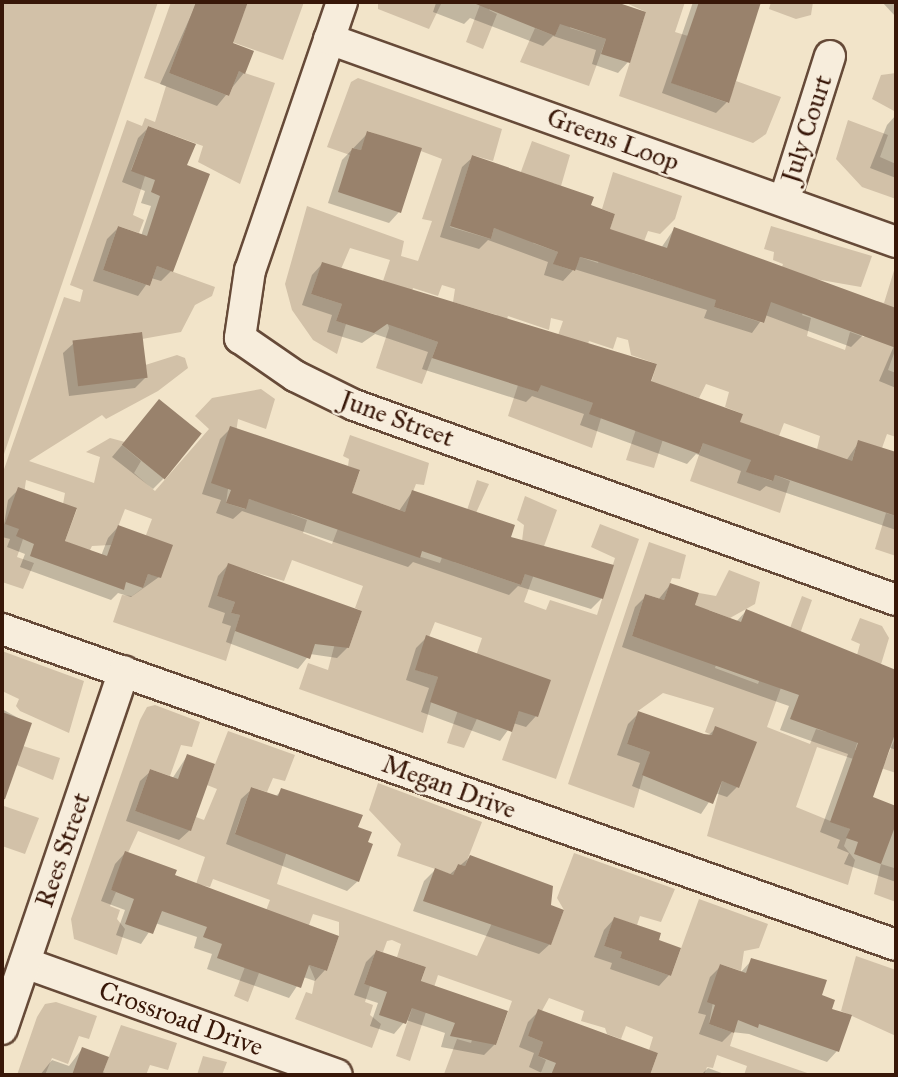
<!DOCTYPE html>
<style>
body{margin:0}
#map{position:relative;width:898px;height:1077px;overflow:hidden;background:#f2e4c9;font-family:"IM FELL Great Primer",serif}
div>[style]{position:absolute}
.green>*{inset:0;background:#d2c1a8}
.shadow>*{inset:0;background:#0003}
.building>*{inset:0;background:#99826c;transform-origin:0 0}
.roads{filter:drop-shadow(2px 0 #664a38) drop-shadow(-2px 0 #664a38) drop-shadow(0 2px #664a38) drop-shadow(0 -2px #664a38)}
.minor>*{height:30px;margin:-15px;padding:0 15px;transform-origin:15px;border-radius:15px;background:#f7eddc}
span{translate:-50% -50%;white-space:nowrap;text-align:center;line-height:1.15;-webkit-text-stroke:5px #f7eddc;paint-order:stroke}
.street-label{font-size:26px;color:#381708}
.frame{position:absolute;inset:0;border:4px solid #381708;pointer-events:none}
</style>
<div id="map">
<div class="green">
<div style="clip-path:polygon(2px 2px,158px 2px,2px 460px)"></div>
<div style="clip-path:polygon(171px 2px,209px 2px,243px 15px,248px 2px,304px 2px,283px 60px,187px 26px,169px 73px,229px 96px,239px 71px,275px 83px,240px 184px,198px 162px,203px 146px,148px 126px,131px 170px,145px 176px,133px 215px,144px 220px,139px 233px,118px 226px,103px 270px,150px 286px,157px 266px,215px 287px,212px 296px,195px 305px,181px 332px,142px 339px,141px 332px,73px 341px,79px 386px,177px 355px,185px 358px,188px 368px,158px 391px,106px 419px,102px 415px,29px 461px,94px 483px,100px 457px,86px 452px,110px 438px,125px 442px,122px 445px,141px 461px,134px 473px,155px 491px,209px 429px,195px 416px,212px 398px,261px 389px,275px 399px,266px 429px,238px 419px,226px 503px,245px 509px,249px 499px,262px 503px,309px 462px,291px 514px,307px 520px,303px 533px,332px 544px,360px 471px,348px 466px,349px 459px,343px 456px,350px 435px,429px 463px,424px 485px,416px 484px,405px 512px,380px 503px,368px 540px,440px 563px,457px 515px,465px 516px,477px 480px,489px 484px,454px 562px,521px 585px,535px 546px,522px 541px,524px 525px,517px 520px,525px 496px,557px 510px,524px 602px,546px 610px,550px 600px,597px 615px,615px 558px,591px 547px,600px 524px,639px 539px,556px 779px,502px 760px,519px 711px,551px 680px,479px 714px,464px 748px,447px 743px,482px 638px,435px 622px,416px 670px,438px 677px,423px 733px,299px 689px,308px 663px,328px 670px,335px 643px,349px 648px,362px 611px,355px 608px,363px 586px,292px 560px,284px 581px,228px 564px,217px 596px,235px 602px,231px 613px,240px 615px,226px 661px,113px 622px,122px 595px,132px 596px,143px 588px,148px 574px,161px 577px,146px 535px,152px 519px,125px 509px,111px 545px,92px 546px,89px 552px,65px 541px,77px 509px,63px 504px,65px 493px,26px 480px,19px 529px,23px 539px,17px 557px,34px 563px,23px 589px,2px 582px,2px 475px,64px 297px,80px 302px,83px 290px,70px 285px,127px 120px,142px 126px,145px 118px,155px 122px,166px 86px,144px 78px)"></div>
<div style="clip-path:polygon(378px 2px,442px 2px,429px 29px,378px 9px)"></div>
<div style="clip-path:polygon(481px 2px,493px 2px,489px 10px,497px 14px,483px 49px,466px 42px)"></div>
<div style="clip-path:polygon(568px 2px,578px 2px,570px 28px,606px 39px,589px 86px,520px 62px,535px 28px,555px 36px)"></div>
<div style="clip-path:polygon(624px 2px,685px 2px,675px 32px,688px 36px,672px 83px,728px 103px,736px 81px,781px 97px,766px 134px,753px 143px,619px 96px,646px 12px)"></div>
<div style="clip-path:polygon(771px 2px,813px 2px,811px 15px,796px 19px,769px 9px)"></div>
<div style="clip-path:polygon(896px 73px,896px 112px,872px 99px,881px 75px)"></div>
<div style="clip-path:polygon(358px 78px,502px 129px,493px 161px,472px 155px,450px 227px,491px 239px,494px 228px,500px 230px,532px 141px,570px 155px,561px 186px,553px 183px,533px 243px,558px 252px,554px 264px,574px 271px,580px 257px,598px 263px,615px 214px,602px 209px,613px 172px,682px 196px,675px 219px,660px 234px,648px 231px,632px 273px,683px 289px,720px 289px,714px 307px,763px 323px,783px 264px,773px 260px,774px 252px,764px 249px,771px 226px,872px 256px,861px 287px,815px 279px,802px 315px,811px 318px,807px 336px,845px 350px,850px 332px,864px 337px,877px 301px,884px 303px,896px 264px,896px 348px,888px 370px,896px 373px,896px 437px,887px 434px,882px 448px,858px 441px,843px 489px,817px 449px,820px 436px,784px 423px,779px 436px,761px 430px,747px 472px,772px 481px,775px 475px,790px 481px,780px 513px,690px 481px,703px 443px,743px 414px,725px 407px,729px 392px,706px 384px,699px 398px,678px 391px,654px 468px,626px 460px,657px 364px,631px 355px,628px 340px,617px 337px,613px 349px,589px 341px,571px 395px,593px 403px,601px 418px,592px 448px,508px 416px,518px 385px,538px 392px,563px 321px,551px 318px,549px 330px,508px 316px,495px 352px,487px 347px,497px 315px,453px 302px,455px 289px,442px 285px,438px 296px,413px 288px,399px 328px,438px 342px,422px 384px,376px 368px,389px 328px,379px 293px,390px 260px,350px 248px,341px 269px,322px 263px,311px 294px,342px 304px,336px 321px,346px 324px,337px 354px,313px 340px,292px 310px,285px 284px,307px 206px,404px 241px,401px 256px,418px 261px,432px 221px,422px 219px,442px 159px,368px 131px,361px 150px,352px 148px,350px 155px,327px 147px,351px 82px)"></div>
<div style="clip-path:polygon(848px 120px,888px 135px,880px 157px,896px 164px,896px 199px,862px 187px,836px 159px)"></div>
<div style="clip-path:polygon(886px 513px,896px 516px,896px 556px,875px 549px)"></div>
<div style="clip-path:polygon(649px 542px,686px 555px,680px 579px,672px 578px,664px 600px,645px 594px,632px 636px,679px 652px,699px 593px,716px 596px,729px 570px,760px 582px,755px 604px,730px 618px,709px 610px,696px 647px,719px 655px,715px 668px,758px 684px,762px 673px,772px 676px,802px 596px,812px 600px,767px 727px,810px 744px,816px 729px,827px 732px,857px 655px,860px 644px,851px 640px,860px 618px,882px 626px,889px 638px,855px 750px,885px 762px,896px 736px,896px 773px,817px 747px,796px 807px,850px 829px,844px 846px,855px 860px,848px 885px,707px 836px,722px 781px,739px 787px,712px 735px,705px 732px,714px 708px,663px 693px,638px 711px,627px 744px,650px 752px,634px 808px,568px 784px)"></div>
<div style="clip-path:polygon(2px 651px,84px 681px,69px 733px,20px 711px,16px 706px,19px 699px,2px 691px)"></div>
<div style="clip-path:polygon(155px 705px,200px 722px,192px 747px,181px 745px,170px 776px,150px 769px,135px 811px,191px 830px,196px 817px,204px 820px,217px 789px,207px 785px,228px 731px,295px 755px,285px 781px,273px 778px,267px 792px,251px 787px,235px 833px,287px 851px,277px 884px,477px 956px,492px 923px,551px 944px,564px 910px,557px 898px,574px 853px,675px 889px,661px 922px,640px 916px,637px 925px,614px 918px,604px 946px,622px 952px,620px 958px,671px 976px,699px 899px,768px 924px,759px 948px,744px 951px,741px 971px,720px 964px,709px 1024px,734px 1033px,730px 1046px,813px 1075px,744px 1075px,747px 1066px,717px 1055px,713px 1068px,707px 1067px,704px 1075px,650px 1075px,658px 1053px,649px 1050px,653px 1037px,626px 1026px,621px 1039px,607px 1034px,605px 1028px,581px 1021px,584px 1011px,549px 998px,528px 1036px,543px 1042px,538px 1056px,546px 1060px,540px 1075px,444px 1074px,457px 1039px,471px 1043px,473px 1037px,496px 1045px,512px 1001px,438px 975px,410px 1061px,396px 1056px,426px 967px,397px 957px,401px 944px,392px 940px,387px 941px,383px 952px,376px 950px,364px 984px,370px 986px,365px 1002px,373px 1005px,370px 1015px,381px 1024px,372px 1048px,295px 1019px,306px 992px,312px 994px,315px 979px,309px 965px,327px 971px,339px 936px,339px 922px,313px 914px,309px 925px,255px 971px,259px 973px,248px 1002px,234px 996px,270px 900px,213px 879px,210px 887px,196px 884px,205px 857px,138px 831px,111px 890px,116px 892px,110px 906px,120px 910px,117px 919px,125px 929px,117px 955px,74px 939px,71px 919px,140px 720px,147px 707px)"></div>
<div style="clip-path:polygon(2px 739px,60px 758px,53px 780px,2px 759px)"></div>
<div style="clip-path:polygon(378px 783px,482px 822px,465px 866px,458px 864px,453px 875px,397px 856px,401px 844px,369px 810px)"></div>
<div style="clip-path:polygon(4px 806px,39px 818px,25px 854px,2px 846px)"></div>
<div style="clip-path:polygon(896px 863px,896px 902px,874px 894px,881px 864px,894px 868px)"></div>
<div style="clip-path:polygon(856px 956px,896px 970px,896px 1036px,841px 1011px)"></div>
<div style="clip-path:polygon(56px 1002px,97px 1016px,89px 1039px,79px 1036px,68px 1064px,52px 1058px,45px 1075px,17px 1075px,37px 1017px,45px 1004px)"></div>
<div style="clip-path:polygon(121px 1025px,177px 1043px,168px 1070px,150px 1065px,146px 1075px,102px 1075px)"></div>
<div style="clip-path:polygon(203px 1056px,227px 1062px,222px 1075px,197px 1075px)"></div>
</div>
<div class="shadow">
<div style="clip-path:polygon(197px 2px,247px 2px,231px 44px,244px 73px,217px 106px,160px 84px)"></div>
<div style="clip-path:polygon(431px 2px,611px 2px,644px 13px,628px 62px,618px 73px,592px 64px,596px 50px,553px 36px,543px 46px,470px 18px,464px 24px,433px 12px,436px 3px)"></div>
<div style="clip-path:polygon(693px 2px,760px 2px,727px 102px,716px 113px,662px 93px)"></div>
<div style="clip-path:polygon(882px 2px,896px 2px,896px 17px)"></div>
<div style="clip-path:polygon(896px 115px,896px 178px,870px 168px,887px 125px)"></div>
<div style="clip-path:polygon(148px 128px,185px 166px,171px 271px,161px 281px,151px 278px,138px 296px,93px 281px,107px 239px,118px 228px,141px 236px,151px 206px,141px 203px,145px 191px,122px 182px,138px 138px)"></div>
<div style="clip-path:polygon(368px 133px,399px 212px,389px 223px,328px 203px,342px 160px)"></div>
<div style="clip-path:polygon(473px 157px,589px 206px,608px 230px,661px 248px,674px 229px,874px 302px,862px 336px,851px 347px,765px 315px,752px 333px,704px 318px,707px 310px,574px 269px,563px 281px,544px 275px,548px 262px,488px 240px,479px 249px,440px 237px,462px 167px)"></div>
<div style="clip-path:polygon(322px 264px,649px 382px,738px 423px,846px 461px,859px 442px,896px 454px,896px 530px,766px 486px,760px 491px,737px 483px,741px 471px,696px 454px,687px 464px,580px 425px,584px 414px,532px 396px,526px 402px,422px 369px,428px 352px,375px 334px,362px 343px,327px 332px,332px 315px,302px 305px,312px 275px)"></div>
<div style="clip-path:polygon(896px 341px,896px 388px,879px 381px)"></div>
<div style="clip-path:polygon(74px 343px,146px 377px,135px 388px,69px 396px,63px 353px)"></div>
<div style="clip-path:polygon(159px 401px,163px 479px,153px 489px,112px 457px)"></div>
<div style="clip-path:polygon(231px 428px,350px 495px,399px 511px,412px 492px,508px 538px,602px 598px,591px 609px,518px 586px,509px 595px,413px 562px,408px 567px,242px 511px,233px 519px,216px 513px,221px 500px,202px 494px,220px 439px)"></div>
<div style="clip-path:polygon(19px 489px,63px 542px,101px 556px,108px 538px,118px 527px,159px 577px,131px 597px,118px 593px,111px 600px,20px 567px,25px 554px,7px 547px,10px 539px,2px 537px,8px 500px)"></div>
<div style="clip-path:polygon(228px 565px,348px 647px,337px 658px,310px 654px,298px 669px,226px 642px,231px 626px,222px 623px,225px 613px,208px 607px,218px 576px)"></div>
<div style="clip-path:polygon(670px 585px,693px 606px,736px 622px,746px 611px,896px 672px,896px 750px,888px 747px,870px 798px,896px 807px,896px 882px,844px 864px,849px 853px,837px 848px,840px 840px,820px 832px,848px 754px,780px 730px,789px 706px,622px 647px,635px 607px,646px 596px,658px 600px)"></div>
<div style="clip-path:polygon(427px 637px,536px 716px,526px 727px,513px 723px,500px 741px,421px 712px,429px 688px,406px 680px,416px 648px)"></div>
<div style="clip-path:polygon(2px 709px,29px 724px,2px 807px)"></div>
<div style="clip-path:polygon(639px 713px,708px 736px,716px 728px,737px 787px,727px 797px,715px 793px,701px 814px,632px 786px,640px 763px,617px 755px,628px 724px)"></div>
<div style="clip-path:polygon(187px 756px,190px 830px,179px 840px,126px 821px,140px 781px,151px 771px,172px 779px)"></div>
<div style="clip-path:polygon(252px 789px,275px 797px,282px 790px,356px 828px,358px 881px,347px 891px,226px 844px,241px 799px)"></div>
<div style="clip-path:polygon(125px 853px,173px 876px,337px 937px,325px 970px,315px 981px,303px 977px,289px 998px,207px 969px,212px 954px,194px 948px,197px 937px,155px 923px,141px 944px,116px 935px,125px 910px,101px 901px,115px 864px)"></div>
<div style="clip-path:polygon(470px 857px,550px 944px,539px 954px,413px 911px,424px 881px,435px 870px,449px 875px)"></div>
<div style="clip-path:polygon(614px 919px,656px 941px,669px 975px,659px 986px,610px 969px,612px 963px,594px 957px,604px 930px)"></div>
<div style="clip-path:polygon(376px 952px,419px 982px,495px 1044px,484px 1055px,441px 1047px,445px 1033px,406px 1020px,394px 1034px,370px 1026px,378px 1003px,354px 995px,366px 962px)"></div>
<div style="clip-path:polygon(752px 960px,820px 996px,830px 1010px,837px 1051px,827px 1062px,749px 1034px,732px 1032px,722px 1042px,699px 1034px,706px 1015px,698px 1013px,710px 977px,721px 966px,740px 973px)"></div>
<div style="clip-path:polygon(539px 1011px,656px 1054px,648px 1075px,546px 1075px,529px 1067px,534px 1053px,519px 1047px,528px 1022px)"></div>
<div style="clip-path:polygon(82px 1049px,102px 1072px,112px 1075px,40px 1075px,52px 1060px,69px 1066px)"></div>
<div style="clip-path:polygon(708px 1068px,727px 1075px,701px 1075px)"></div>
</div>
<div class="building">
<div style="clip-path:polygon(196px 2px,248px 2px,233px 43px,254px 51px,245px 74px,239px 71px,229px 96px,169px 73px)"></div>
<div style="clip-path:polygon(471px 2px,616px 2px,646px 12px,630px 63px,601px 54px,606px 39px,560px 24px,555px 36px)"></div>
<div style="clip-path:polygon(699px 2px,761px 2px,729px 103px,671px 83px)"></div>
<div style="clip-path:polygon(148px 126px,196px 144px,187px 165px,210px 174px,173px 272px,157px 266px,150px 286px,103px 270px,118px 226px,147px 236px,160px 196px,151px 192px,155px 180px,131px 171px)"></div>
<div style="clip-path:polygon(367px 131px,422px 148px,401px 213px,338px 192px,352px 148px,361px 150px)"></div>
<div style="clip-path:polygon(472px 155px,594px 197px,591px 205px,615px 214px,610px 229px,667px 248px,674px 227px,896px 308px,896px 348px,771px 302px,764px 323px,714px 307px,716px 300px,599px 262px,580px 257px,575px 271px,553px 264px,558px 252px,494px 228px,491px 239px,450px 226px)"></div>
<div style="clip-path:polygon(322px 262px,657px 364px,651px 381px,743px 414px,740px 422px,852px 461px,858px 440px,896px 452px,896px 516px,775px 475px,773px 481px,746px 472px,751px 460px,703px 443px,699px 454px,589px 414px,593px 403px,541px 385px,538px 392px,432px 358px,438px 342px,387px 324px,374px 333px,336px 321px,342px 304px,311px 294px)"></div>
<div style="left:142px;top:332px;width:46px;height:70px;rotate:83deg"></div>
<div style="left:159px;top:399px;width:55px;height:59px;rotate:39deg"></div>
<div style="clip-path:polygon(230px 426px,360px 470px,352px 493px,405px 512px,412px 490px,515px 525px,511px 537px,614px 565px,603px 599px,525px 574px,521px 585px,422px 551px,420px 558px,249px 499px,246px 509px,226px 503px,231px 490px,211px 483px)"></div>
<div style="clip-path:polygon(18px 487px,77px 508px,65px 541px,107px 556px,118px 525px,173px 545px,161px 578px,148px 574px,143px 588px,126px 582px,124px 590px,30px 556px,34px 544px,16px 536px,19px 529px,5px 524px)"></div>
<div style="clip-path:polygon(228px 563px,362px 611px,349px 648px,315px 644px,310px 659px,235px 631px,240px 615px,231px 613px,235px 602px,217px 596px)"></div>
<div style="clip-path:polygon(670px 583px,699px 593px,695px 605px,741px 622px,746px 609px,896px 670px,896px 731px,873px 797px,896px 806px,896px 824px,881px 864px,854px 854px,858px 842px,846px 838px,850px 829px,830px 822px,858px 743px,790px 719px,799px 695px,632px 636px,645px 594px,664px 600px)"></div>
<div style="clip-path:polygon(426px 635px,551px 680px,538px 717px,519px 711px,512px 732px,430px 702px,438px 677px,415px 670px)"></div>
<div style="clip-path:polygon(638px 711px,704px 734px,712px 735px,715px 726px,757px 742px,739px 788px,722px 781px,713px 804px,642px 775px,650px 752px,627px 744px)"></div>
<div style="clip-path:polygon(2px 712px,32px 723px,5px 799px,2px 799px)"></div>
<div style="clip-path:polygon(187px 754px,215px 764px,191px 831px,135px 811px,150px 769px,178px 779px)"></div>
<div style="clip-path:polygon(251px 787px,278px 796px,281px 788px,363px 815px,358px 827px,372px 832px,368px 842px,373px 844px,359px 882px,235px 834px)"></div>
<div style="clip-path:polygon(125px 851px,177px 870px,175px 875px,339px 936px,327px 971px,309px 965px,301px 988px,217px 958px,222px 944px,203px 937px,207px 927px,162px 911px,153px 934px,125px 924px,134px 899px,111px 890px)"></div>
<div style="clip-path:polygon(470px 855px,553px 886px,551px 905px,564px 910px,551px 945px,423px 901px,435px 868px,453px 875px,458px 864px,465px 866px)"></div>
<div style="clip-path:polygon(614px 917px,661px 933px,659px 940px,681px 948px,671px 976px,620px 958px,622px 952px,604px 946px)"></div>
<div style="clip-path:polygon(376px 950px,426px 967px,421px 981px,508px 1011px,496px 1045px,450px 1036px,455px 1023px,412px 1008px,406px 1024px,379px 1015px,387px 992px,364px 984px)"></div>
<div style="clip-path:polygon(751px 958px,827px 980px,822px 995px,835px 1000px,832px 1009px,852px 1015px,839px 1052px,759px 1024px,758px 1028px,738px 1020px,734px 1033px,709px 1024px,715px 1005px,707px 1002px,720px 964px,746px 973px)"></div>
<div style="clip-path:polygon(538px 1009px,658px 1053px,650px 1075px,551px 1075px,556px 1063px,538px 1056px,543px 1042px,528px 1036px)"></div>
<div style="clip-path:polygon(82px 1047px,109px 1057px,102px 1075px,72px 1075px)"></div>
</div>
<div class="roads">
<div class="minor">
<div style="left:342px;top:2px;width:283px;rotate:108.9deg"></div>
<div style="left:250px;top:270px;width:69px;rotate:98.4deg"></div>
<div style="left:240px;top:338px;width:67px;rotate:34.6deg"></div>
<div style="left:295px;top:376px;width:66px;rotate:26.2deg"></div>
<div style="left:354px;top:405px;width:576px;rotate:19.79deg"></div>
<div style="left:329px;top:39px;width:602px;rotate:19.7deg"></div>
<div style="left:784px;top:201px;width:152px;rotate:-72.4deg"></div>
<div style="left:2px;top:629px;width:948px;rotate:19.47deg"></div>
<div style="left:25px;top:963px;width:331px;rotate:19.7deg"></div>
<div style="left:2px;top:1029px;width:378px;rotate:-71.2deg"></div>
</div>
</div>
<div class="street-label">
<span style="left:807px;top:129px;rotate:-72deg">July Court</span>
<span style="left:613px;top:140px;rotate:20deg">Greens Loop</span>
<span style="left:397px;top:419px;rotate:20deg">June Street</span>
<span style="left:449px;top:787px;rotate:20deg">Megan Drive</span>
<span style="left:63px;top:850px;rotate:-71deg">Rees Street</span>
<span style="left:181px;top:1019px;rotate:20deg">Crossroad Drive</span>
</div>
<div class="frame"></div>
</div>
